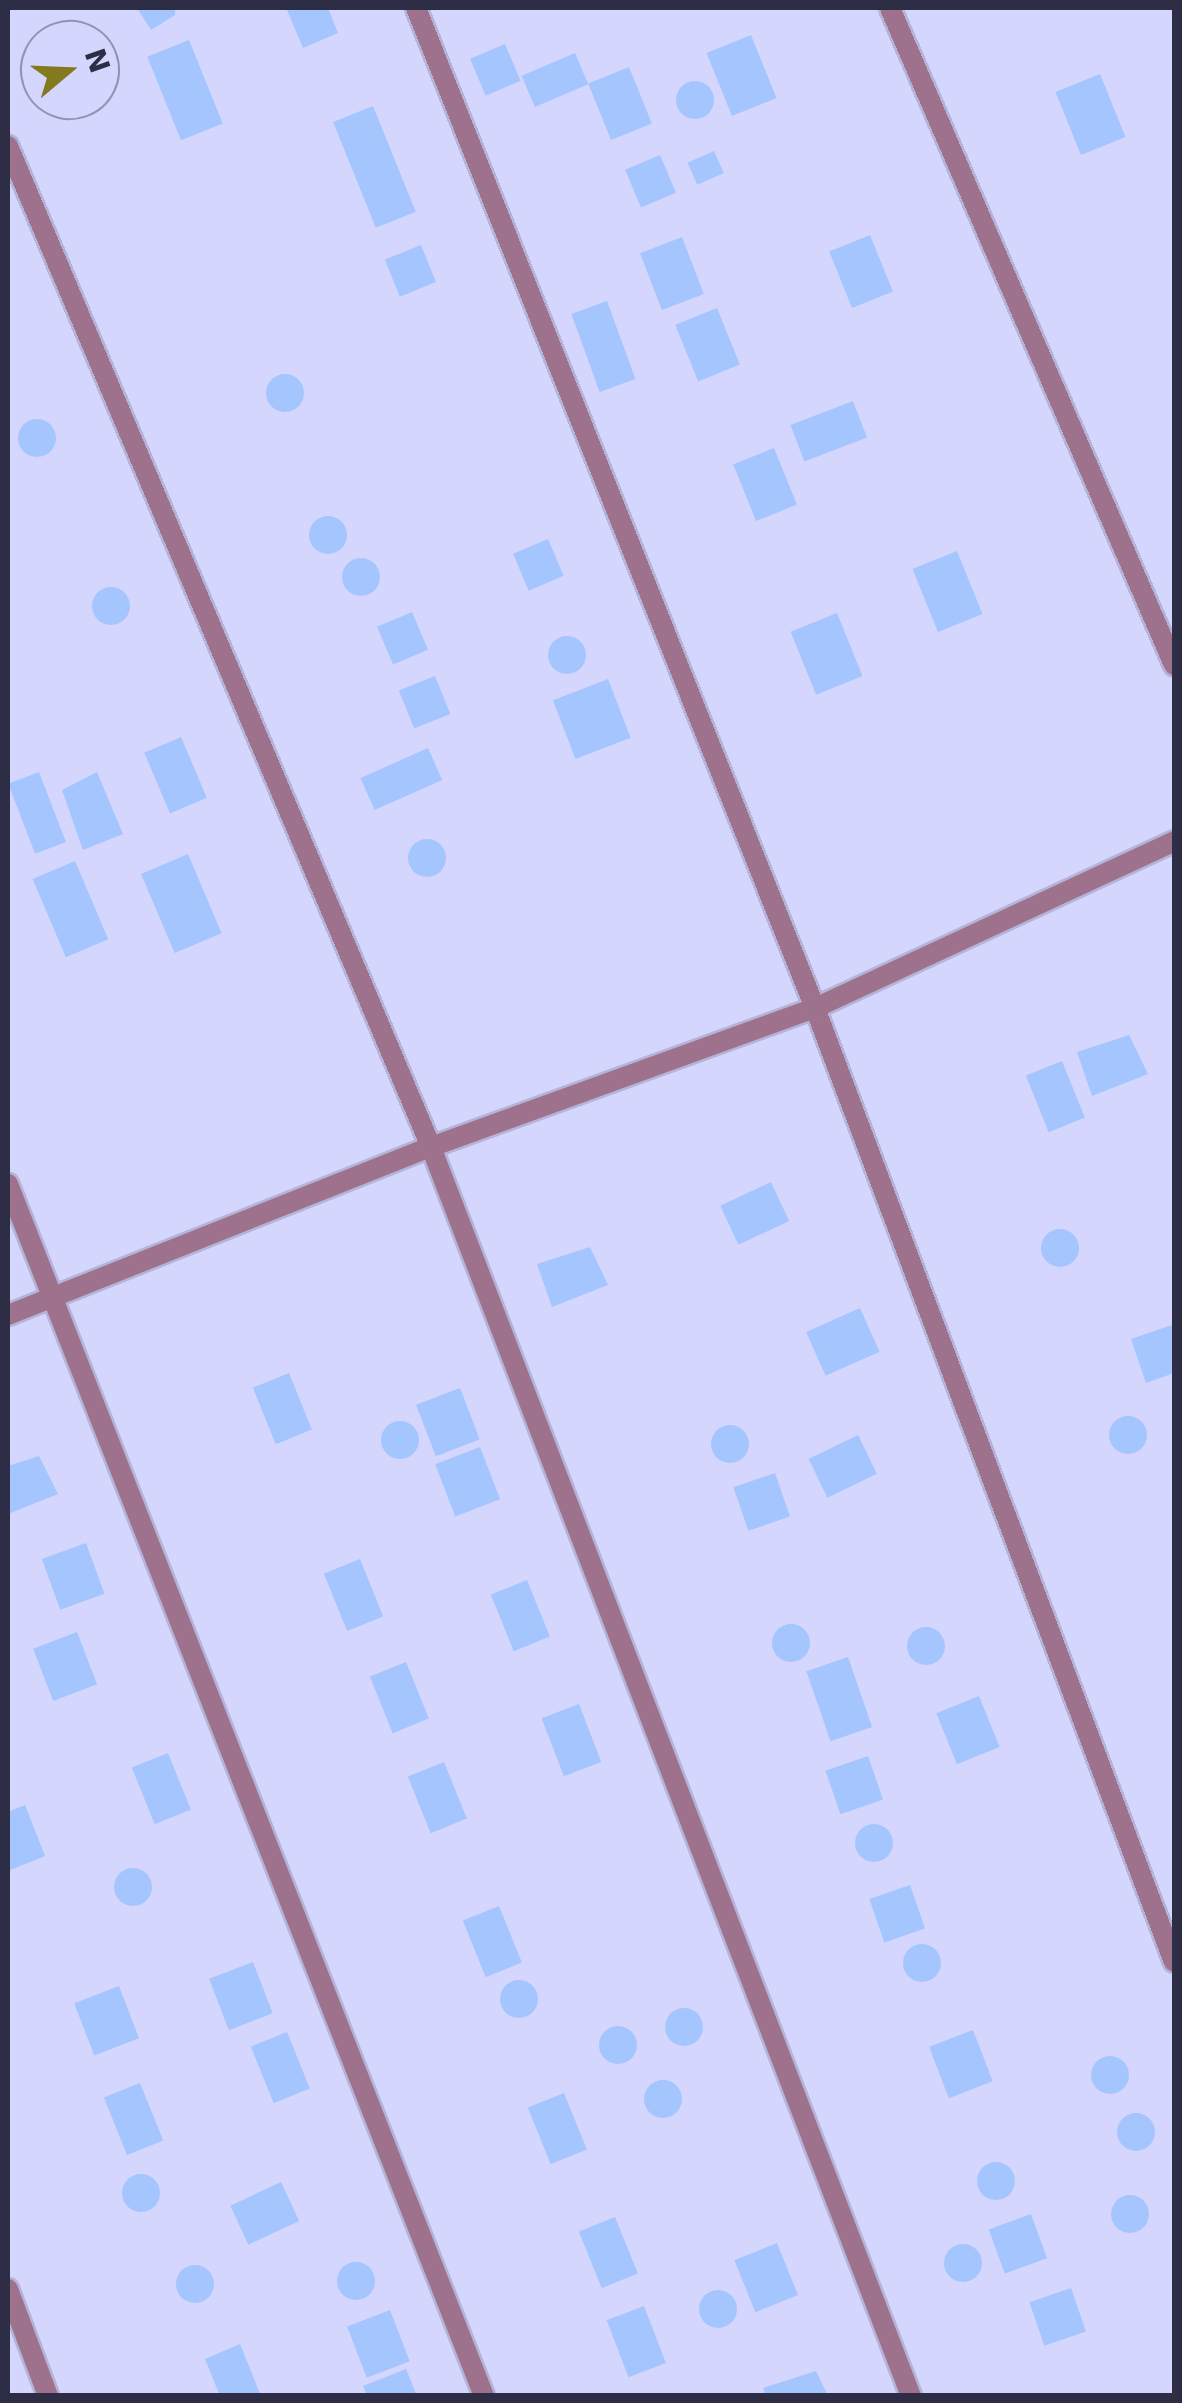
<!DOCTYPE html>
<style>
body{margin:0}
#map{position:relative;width:1182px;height:2403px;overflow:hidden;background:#d4d6fd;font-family:"DejaVu Sans",sans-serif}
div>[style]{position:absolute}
.building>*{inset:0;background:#a5c5ff;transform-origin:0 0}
.round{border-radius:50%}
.roads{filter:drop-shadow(2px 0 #b3b4d8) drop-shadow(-2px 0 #b3b4d8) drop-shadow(0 2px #b3b4d8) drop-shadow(0 -2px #b3b4d8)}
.street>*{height:20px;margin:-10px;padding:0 10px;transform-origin:10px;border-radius:10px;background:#9e728c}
span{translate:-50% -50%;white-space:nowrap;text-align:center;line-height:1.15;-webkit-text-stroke:10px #d4d6fd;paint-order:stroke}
.frame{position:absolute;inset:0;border:10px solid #2d2e46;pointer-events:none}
.north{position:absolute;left:20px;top:20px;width:100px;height:100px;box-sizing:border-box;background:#d4d6fd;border:2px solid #9193b4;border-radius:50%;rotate:71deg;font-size:28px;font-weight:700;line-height:40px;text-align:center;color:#2d2e46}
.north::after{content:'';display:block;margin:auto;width:35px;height:45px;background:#83791e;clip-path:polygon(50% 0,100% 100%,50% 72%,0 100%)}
</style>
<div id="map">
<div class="building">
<div style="clip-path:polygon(137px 8px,175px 8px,175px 15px,151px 30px)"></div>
<div style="clip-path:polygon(328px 8px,338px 33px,303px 48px,287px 10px)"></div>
<div style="left:751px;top:35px;width:68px;height:48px;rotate:68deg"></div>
<div style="left:189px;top:40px;width:90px;height:45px;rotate:68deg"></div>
<div style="left:505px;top:44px;width:40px;height:38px;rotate:67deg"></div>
<div style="left:575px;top:53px;width:34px;height:58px;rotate:67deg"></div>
<div style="left:629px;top:67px;width:61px;height:44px;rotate:68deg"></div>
<div style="left:1100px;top:74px;width:68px;height:48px;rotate:68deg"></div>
<div class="round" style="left:676px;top:81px;width:38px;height:38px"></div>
<div style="left:373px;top:106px;width:114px;height:43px;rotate:68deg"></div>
<div style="left:714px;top:151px;width:24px;height:29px;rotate:66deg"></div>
<div style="left:660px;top:155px;width:41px;height:38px;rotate:67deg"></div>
<div style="left:870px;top:235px;width:61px;height:44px;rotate:68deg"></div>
<div style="left:682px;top:237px;width:61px;height:45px;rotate:69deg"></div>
<div style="left:421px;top:245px;width:40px;height:39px;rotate:68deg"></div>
<div style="left:607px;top:301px;width:83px;height:38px;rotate:70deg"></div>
<div style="left:717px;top:308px;width:61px;height:45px;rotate:68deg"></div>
<div class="round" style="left:266px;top:374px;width:38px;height:38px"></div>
<div style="left:853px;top:401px;width:39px;height:67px;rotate:69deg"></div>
<div class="round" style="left:18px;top:419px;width:38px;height:38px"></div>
<div style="left:774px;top:448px;width:61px;height:44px;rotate:68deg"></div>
<div class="round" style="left:309px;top:516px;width:38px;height:38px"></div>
<div style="left:548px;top:539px;width:40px;height:38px;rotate:67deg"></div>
<div style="left:957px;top:551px;width:68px;height:48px;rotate:68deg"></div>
<div class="round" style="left:342px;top:558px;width:38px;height:38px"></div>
<div class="round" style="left:92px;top:587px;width:38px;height:38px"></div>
<div style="left:412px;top:612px;width:41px;height:38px;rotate:67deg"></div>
<div style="left:837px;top:613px;width:68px;height:50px;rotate:68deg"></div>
<div class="round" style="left:548px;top:636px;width:38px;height:38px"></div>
<div style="left:435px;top:676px;width:41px;height:39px;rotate:68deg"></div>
<div style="left:608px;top:679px;width:63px;height:59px;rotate:69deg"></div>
<div style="left:181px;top:737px;width:66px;height:40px;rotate:67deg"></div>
<div style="left:428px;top:748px;width:35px;height:74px;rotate:66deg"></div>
<div style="left:39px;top:772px;width:75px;height:33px;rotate:69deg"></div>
<div style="clip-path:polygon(97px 772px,123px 834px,83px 850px,62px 790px)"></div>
<div class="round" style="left:408px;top:839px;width:38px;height:38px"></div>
<div style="left:188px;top:854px;width:86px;height:51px;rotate:67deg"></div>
<div style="left:75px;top:861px;width:85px;height:46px;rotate:67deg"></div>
<div style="clip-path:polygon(1129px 1035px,1148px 1074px,1092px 1096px,1077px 1052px)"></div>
<div style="left:1062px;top:1061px;width:61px;height:39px;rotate:68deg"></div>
<div style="left:771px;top:1182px;width:43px;height:56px;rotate:65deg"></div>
<div class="round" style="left:1041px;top:1229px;width:38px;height:38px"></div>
<div style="clip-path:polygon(590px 1247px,608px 1285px,552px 1307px,537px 1264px)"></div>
<div style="left:860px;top:1308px;width:48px;height:59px;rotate:66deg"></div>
<div style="clip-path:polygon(1172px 1325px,1174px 1373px,1146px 1383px,1131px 1339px)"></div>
<div style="left:289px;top:1373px;width:61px;height:39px;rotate:68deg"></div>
<div style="left:460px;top:1388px;width:55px;height:47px;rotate:69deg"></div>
<div class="round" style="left:1109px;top:1416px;width:38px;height:38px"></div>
<div class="round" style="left:381px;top:1421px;width:38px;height:38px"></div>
<div class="round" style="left:711px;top:1425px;width:38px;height:38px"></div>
<div style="left:858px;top:1435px;width:43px;height:55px;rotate:64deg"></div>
<div style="left:480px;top:1447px;width:56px;height:48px;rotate:69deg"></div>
<div style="clip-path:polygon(39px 1456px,58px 1494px,8px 1514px,8px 1466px)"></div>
<div style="left:775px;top:1473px;width:46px;height:44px;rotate:71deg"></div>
<div style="left:86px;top:1543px;width:54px;height:47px;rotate:70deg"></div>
<div style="left:360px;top:1559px;width:62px;height:39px;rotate:68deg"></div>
<div style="left:527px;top:1580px;width:61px;height:39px;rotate:68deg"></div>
<div class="round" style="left:772px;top:1624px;width:38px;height:38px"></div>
<div class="round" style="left:907px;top:1627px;width:38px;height:38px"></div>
<div style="left:77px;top:1632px;width:56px;height:47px;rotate:69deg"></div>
<div style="left:848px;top:1657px;width:74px;height:44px;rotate:71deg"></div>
<div style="left:406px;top:1662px;width:61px;height:39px;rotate:68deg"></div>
<div style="left:979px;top:1696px;width:55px;height:46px;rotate:68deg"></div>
<div style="left:579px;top:1704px;width:62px;height:40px;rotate:69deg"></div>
<div style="left:168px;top:1753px;width:61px;height:39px;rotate:68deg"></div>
<div style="left:868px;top:1756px;width:46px;height:45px;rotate:71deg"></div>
<div style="left:444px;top:1762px;width:61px;height:39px;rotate:68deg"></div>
<div style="clip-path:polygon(25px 1805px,45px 1856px,8px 1871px,8px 1812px)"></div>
<div class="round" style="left:855px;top:1824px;width:38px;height:38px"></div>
<div class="round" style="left:114px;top:1868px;width:38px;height:38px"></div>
<div style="left:910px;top:1885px;width:46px;height:43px;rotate:71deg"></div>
<div style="left:499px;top:1906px;width:61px;height:39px;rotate:68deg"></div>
<div class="round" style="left:903px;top:1944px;width:38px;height:38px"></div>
<div style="left:253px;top:1962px;width:55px;height:47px;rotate:69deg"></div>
<div class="round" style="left:500px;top:1980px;width:38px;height:38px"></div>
<div style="left:119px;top:1986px;width:56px;height:48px;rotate:69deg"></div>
<div class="round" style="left:665px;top:2008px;width:38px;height:38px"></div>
<div class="round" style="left:599px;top:2026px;width:38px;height:38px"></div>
<div style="left:973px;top:2030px;width:55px;height:47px;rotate:69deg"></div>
<div style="left:287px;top:2032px;width:61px;height:39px;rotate:68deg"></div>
<div class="round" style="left:1091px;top:2056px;width:38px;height:38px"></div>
<div class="round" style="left:644px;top:2080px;width:38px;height:38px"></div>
<div style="left:140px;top:2083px;width:62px;height:39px;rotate:68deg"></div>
<div style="left:564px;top:2093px;width:61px;height:39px;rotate:68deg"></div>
<div class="round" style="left:1117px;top:2113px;width:38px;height:38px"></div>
<div class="round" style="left:977px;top:2162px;width:38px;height:38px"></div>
<div class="round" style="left:122px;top:2174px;width:38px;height:38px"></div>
<div style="left:281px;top:2182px;width:43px;height:56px;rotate:65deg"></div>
<div class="round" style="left:1111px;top:2195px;width:38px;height:38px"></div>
<div style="left:1031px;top:2214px;width:47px;height:45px;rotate:70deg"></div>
<div style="left:615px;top:2217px;width:61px;height:39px;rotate:68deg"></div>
<div style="left:777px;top:2243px;width:56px;height:46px;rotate:68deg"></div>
<div class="round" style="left:944px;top:2244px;width:38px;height:38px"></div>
<div class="round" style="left:337px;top:2262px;width:38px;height:38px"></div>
<div class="round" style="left:176px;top:2265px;width:38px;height:38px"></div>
<div style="left:1071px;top:2288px;width:46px;height:44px;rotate:71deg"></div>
<div class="round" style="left:699px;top:2290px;width:38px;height:38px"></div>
<div style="left:644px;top:2306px;width:61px;height:40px;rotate:69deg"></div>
<div style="left:390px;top:2310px;width:55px;height:46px;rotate:69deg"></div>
<div style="clip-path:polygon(240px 2344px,261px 2396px,220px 2396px,205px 2359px)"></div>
<div style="clip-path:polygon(406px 2369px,417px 2396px,367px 2396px,363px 2386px)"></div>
<div style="clip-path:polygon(816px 2371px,828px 2396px,766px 2396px,763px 2388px)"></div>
</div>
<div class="roads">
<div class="street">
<div style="left:416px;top:8px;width:1077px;rotate:68.25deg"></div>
<div style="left:815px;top:1008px;width:1019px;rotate:69.38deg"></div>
<div style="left:890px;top:8px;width:716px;rotate:66.62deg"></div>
<div style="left:8px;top:146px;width:1087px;rotate:67.09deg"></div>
<div style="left:431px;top:1147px;width:1338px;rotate:68.98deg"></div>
<div style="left:8px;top:1184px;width:1302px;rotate:68.56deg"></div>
<div style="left:8px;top:1315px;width:455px;rotate:-21.7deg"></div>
<div style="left:431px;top:1147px;width:408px;rotate:-19.9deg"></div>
<div style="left:815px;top:1008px;width:396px;rotate:-24.9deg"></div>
<div style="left:8px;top:2289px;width:114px;rotate:69.5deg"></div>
</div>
</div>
<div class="frame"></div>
<div class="north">N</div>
</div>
